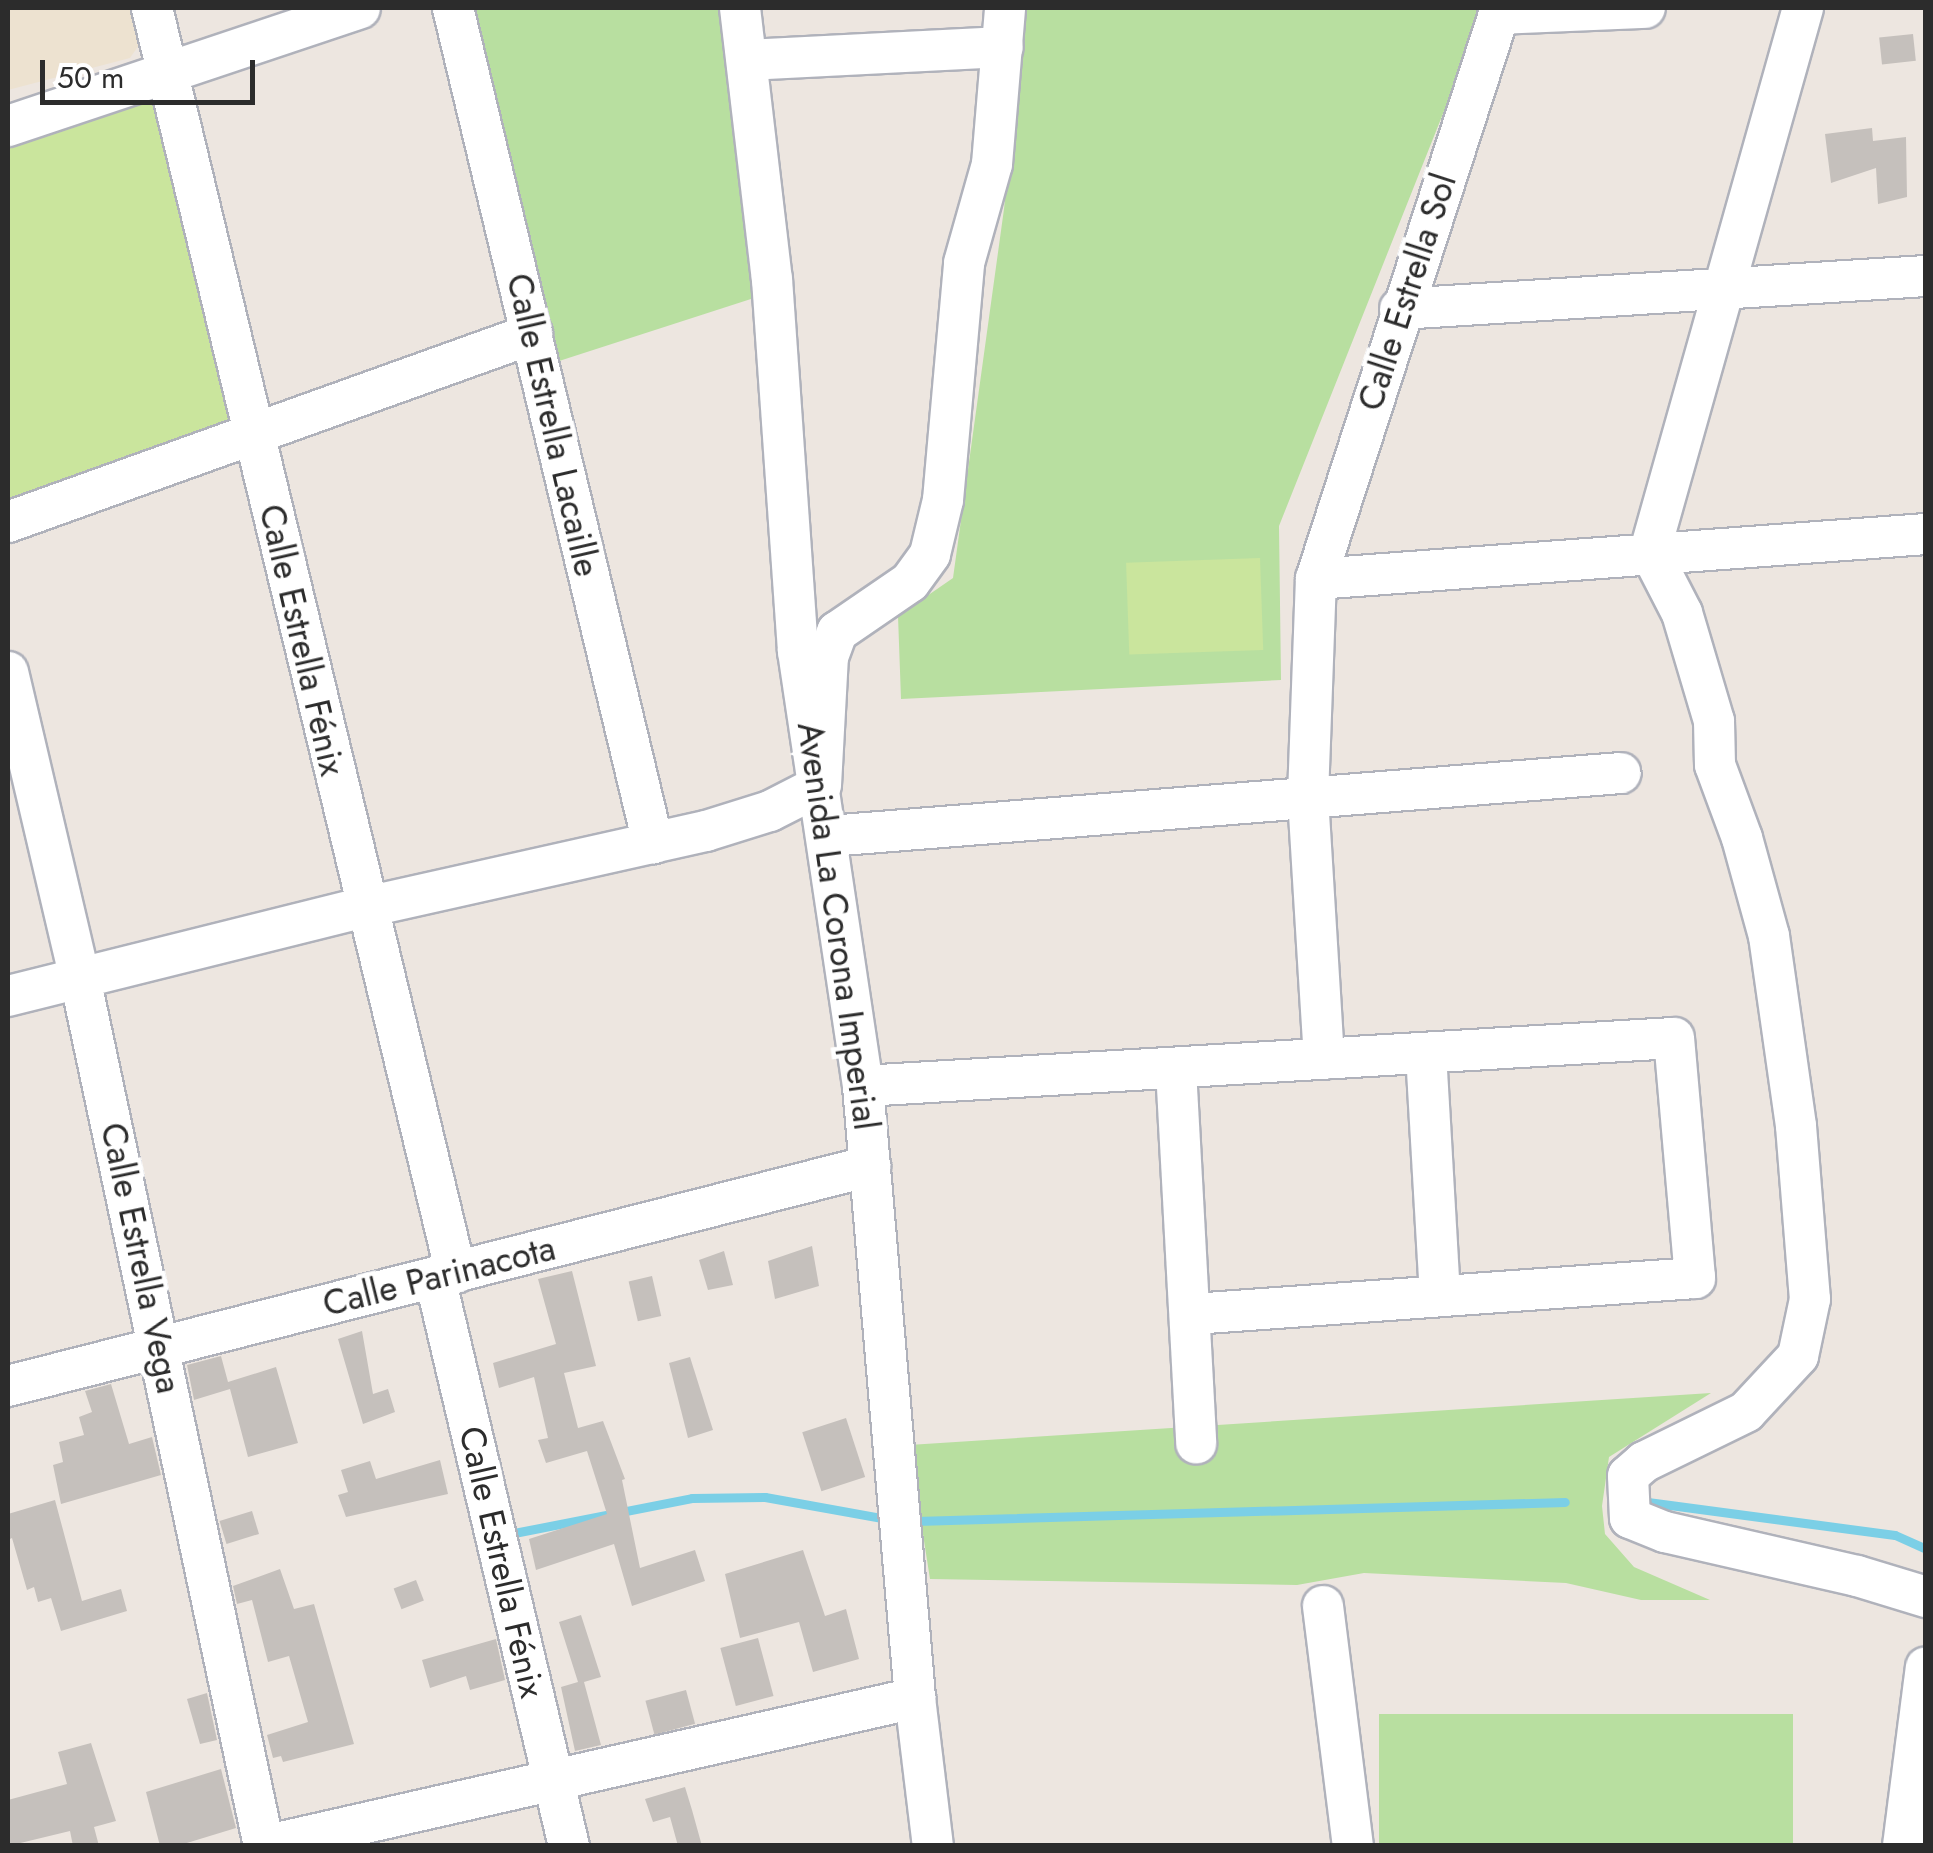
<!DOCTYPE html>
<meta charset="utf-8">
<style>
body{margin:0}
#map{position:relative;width:1933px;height:1853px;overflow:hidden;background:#ede6e0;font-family:Jost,sans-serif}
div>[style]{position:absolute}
.education>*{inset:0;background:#ede2d0}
.green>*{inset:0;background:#b8dfa0;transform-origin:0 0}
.pitch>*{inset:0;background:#cae59d;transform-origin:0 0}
.stream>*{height:9px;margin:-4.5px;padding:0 4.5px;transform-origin:4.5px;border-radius:4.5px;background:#7bcfe6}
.building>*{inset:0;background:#c5c0bc;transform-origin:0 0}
.roads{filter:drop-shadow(2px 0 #b0b2bb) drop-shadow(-2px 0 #b0b2bb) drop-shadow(0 2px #b0b2bb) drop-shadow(0 -2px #b0b2bb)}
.minor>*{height:40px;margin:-20px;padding:0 20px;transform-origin:20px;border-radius:20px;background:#fff}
span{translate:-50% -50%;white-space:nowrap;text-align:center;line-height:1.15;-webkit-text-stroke:9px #fff;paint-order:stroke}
.street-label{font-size:35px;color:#2c2c2c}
.frame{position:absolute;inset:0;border:10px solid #2c2c2c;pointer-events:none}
.scale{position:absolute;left:40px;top:60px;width:215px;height:45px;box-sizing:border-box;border:5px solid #2c2c2c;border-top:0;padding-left:12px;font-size:30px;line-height:35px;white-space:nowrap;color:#2c2c2c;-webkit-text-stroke:8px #fff;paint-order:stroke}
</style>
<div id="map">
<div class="education">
<div style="clip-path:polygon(8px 8px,135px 8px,139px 45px,130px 58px,8px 90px)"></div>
</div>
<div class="green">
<div style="clip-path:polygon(470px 8px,720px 8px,754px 298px,556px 362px)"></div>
<div style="clip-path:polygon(1024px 8px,1485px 8px,1279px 526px,1281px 680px,901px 699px,898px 616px,953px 578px,1004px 209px)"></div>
<div style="clip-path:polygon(1711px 1393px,1609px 1457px,1602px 1506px,1605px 1534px,1634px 1567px,1710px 1600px,1641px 1600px,1566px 1583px,1364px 1573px,1297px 1585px,930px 1579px,909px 1445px)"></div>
<div style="left:1379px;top:1714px;width:414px;height:131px"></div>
</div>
<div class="pitch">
<div style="clip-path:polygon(152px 95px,236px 419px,8px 499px,8px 139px)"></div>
<div style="left:1260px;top:558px;width:92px;height:134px;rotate:88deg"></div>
</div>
<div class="stream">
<div style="left:1640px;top:1501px;width:257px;rotate:7.6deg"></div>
<div style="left:1895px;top:1535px;width:34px;rotate:24deg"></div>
<div style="left:916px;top:1521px;width:649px;rotate:-1.68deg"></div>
<div style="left:514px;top:1533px;width:181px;rotate:-11.1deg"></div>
<div style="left:692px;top:1498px;width:73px;rotate:-0.8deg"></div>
<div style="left:765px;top:1497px;width:119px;rotate:10.2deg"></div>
</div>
<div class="building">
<div style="left:1913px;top:34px;width:27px;height:34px;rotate:84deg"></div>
<div style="clip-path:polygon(1872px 128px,1873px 141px,1906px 137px,1907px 197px,1878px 204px,1876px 168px,1831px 183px,1825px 134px)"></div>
<div style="clip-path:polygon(812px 1246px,819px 1286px,775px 1299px,768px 1261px)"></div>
<div style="clip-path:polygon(724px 1251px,733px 1285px,708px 1290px,699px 1260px)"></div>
<div style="clip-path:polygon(572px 1271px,596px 1366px,564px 1373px,578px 1428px,603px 1421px,625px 1479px,622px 1480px,640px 1568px,695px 1550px,705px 1581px,632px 1606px,614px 1544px,536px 1570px,529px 1539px,607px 1514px,587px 1451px,546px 1463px,538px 1440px,548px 1438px,534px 1377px,499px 1388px,493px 1363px,556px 1344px,538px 1279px)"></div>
<div style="left:652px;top:1276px;width:41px;height:24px;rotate:77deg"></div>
<div style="clip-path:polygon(362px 1331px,373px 1394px,388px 1389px,395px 1412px,363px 1424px,338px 1339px)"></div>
<div style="clip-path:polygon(221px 1356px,228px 1382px,276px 1367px,298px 1443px,248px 1457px,230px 1389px,194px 1400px,187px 1365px)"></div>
<div style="clip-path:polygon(690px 1357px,713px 1430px,688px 1438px,669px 1363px)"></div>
<div style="clip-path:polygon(111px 1384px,129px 1444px,152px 1437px,161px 1475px,61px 1504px,53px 1465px,63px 1462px,59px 1442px,84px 1435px,79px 1417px,92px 1412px,85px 1391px)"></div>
<div style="left:846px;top:1418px;width:62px;height:46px;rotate:72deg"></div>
<div style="clip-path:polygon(440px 1460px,448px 1494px,346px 1517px,338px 1495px,348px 1492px,341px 1470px,370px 1461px,376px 1479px)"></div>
<div style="clip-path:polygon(55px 1500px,82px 1601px,121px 1589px,127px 1611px,61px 1631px,51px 1598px,38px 1602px,34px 1587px,27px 1590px,12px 1538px,8px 1540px,8px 1514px)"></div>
<div style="left:252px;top:1511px;width:24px;height:34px;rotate:73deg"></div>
<div style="clip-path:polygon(803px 1550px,825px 1616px,846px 1609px,859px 1659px,813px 1672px,799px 1622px,740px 1638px,725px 1574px)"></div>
<div style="clip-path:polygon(280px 1569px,294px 1609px,314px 1604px,354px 1744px,283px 1762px,281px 1756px,273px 1758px,267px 1735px,308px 1722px,289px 1656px,268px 1662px,252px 1600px,237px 1604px,233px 1586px)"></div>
<div style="left:416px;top:1580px;width:22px;height:24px;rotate:69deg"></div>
<div style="clip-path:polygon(581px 1615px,601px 1677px,584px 1682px,601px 1745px,575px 1751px,561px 1687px,578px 1682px,559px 1622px)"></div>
<div style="left:758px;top:1638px;width:60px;height:39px;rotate:75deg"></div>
<div style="clip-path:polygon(496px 1639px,505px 1680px,470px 1690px,466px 1676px,430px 1688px,422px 1660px)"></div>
<div style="left:686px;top:1690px;width:35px;height:42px;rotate:75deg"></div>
<div style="clip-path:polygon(207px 1693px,217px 1740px,200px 1744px,187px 1699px)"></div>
<div style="clip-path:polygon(91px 1743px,116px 1821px,94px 1827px,99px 1846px,73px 1846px,70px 1831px,8px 1846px,8px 1800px,67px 1784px,58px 1752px)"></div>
<div style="clip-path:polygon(221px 1769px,236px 1828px,177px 1846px,160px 1846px,146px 1792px)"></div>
<div style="clip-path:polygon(685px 1787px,692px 1810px,702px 1846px,678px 1846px,670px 1817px,653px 1822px,645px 1799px)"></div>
</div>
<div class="roads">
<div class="minor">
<div style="left:152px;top:8px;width:1301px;rotate:76.49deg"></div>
<div style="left:453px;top:8px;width:859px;rotate:76.53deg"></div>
<div style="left:740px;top:8px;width:273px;rotate:83.3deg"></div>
<div style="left:772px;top:279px;width:373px;rotate:86deg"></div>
<div style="left:798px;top:651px;width:440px;rotate:81.5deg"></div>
<div style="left:863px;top:1086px;width:614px;rotate:85.14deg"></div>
<div style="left:915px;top:1698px;width:149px;rotate:83.1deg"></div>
<div style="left:1803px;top:8px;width:564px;rotate:105.74deg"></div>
<div style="left:1650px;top:551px;width:70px;rotate:62.7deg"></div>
<div style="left:1682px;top:613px;width:113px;rotate:73.5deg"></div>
<div style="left:1714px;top:721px;width:44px;rotate:88.7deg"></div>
<div style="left:1715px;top:765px;width:78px;rotate:69.7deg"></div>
<div style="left:1742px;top:838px;width:102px;rotate:74.6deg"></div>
<div style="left:1769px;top:936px;width:192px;rotate:81.9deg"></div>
<div style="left:1796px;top:1126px;width:174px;rotate:85.4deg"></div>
<div style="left:1810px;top:1299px;width:58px;rotate:101.9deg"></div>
<div style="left:1798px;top:1356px;width:76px;rotate:132.9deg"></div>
<div style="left:1746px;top:1412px;width:114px;rotate:153.9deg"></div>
<div style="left:1644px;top:1462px;width:21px;rotate:139deg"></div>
<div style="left:1628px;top:1476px;width:42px;rotate:87.3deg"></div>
<div style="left:1630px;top:1518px;width:38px;rotate:22deg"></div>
<div style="left:1665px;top:1532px;width:197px;rotate:12.9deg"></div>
<div style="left:1857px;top:1576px;width:72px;rotate:16.9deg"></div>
<div style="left:1499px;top:14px;width:146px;rotate:-2.4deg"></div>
<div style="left:747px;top:60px;width:256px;rotate:-2.9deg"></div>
<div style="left:8px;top:126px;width:371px;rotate:-18.5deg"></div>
<div style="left:1400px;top:309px;width:527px;rotate:-3.59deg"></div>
<div style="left:8px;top:522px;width:557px;rotate:-19.74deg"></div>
<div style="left:1316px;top:579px;width:612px;rotate:-4.22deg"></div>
<div style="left:8px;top:672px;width:314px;rotate:76.8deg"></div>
<div style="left:80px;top:978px;width:887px;rotate:78.03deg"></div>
<div style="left:829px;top:836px;width:794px;rotate:-4.55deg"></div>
<div style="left:8px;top:996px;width:369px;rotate:-14deg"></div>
<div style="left:366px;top:907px;width:348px;rotate:-12.6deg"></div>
<div style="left:706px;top:831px;width:67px;rotate:-17.4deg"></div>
<div style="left:770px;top:811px;width:57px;rotate:-27deg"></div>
<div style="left:821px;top:785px;width:128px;rotate:-86.9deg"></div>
<div style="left:828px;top:657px;width:27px;rotate:-70deg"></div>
<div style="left:837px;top:632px;width:88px;rotate:-34.4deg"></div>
<div style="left:910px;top:582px;width:34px;rotate:-54deg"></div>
<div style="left:930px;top:554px;width:56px;rotate:-76.5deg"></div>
<div style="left:943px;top:500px;width:238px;rotate:-84.9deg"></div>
<div style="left:964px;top:263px;width:103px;rotate:-74.2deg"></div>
<div style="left:992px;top:164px;width:157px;rotate:-85.2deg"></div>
<div style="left:1426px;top:1053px;width:243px;rotate:86.7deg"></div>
<div style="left:1324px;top:1059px;width:263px;rotate:-93.5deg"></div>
<div style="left:1308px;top:796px;width:217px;rotate:-87.9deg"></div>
<div style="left:1316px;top:579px;width:600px;rotate:-72.05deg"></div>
<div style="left:1176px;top:1069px;width:375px;rotate:86.9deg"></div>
<div style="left:863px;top:1086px;width:812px;rotate:-3.39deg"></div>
<div style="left:1674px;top:1038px;width:241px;rotate:85deg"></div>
<div style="left:1695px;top:1278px;width:503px;rotate:175.9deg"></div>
<div style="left:435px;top:1278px;width:584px;rotate:76.73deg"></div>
<div style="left:8px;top:1386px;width:890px;rotate:-14.32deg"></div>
<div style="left:1323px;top:1606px;width:242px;rotate:82.9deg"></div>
<div style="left:264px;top:1846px;width:668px;rotate:-12.81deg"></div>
<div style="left:1903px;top:1846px;width:180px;rotate:-82.7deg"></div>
</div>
</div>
<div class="street-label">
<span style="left:1407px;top:292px;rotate:-72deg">Calle Estrella Sol</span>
<span style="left:553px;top:425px;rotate:77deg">Calle Estrella Lacaille</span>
<span style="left:302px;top:640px;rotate:77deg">Calle Estrella Fénix</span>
<span style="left:838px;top:926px;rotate:82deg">Avenida La Corona Imperial</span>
<span style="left:141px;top:1258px;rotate:78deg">Calle Estrella Vega</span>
<span style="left:439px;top:1276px;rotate:-14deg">Calle Parinacota</span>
<span style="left:502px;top:1562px;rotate:77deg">Calle Estrella Fénix</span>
</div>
<div class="frame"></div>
<div class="scale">50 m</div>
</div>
